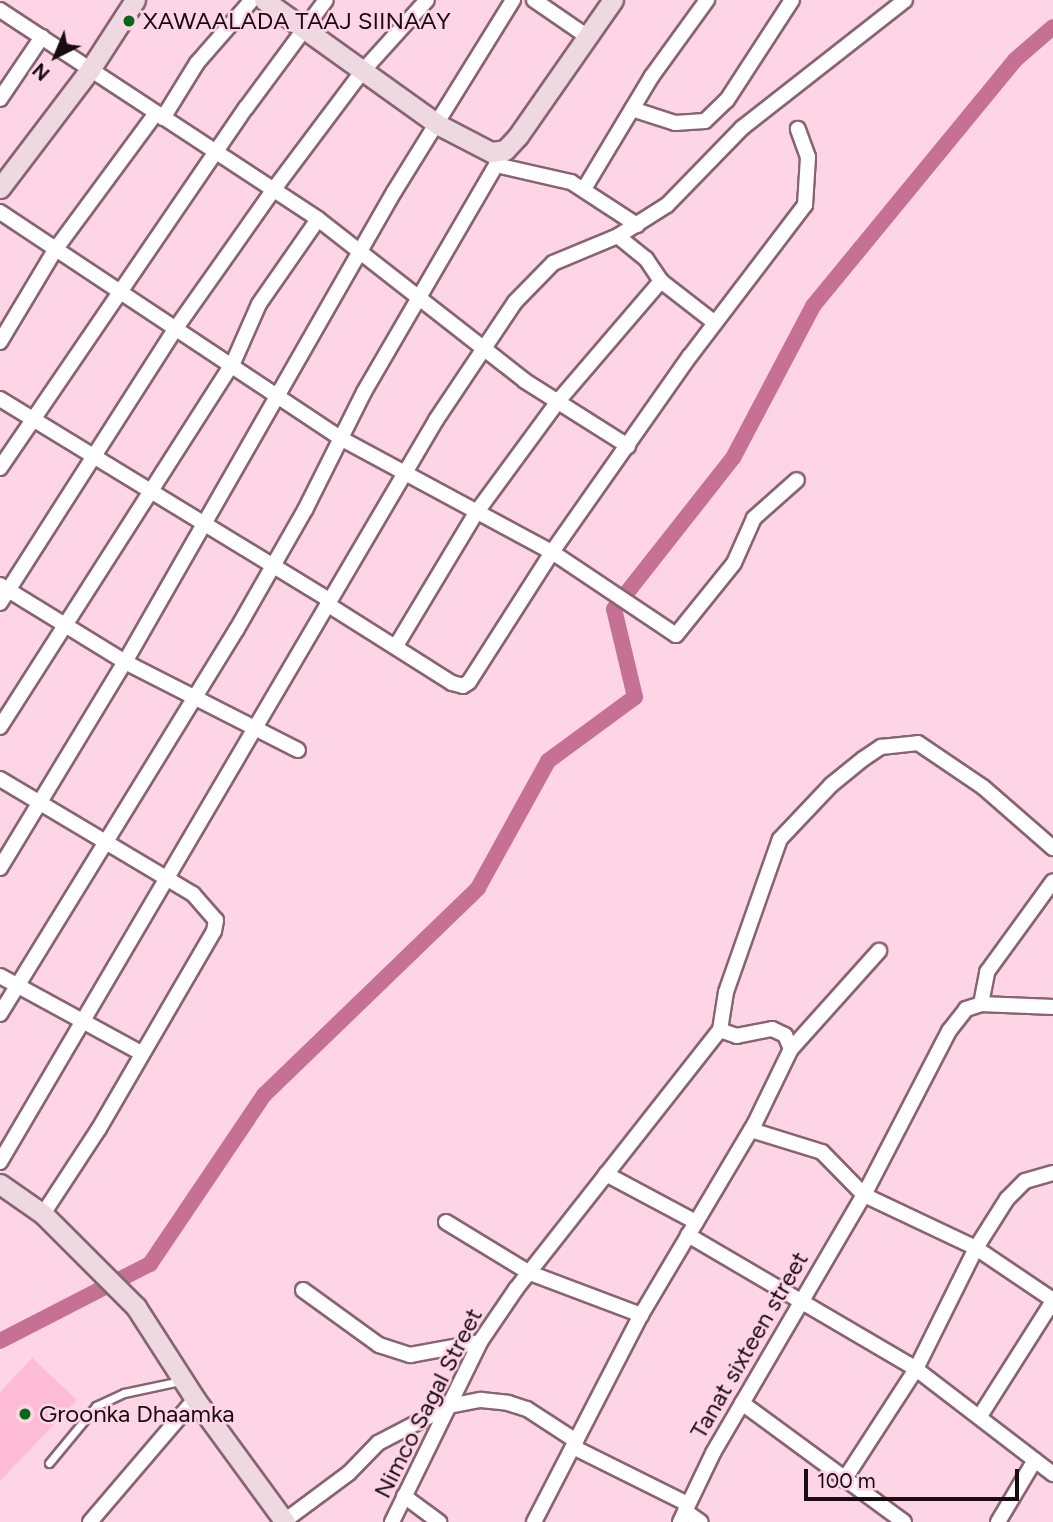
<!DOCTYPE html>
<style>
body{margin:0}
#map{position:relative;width:1053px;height:1522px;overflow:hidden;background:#fed5e4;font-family:Figtree,sans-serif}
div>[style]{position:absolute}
.green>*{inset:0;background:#febcd4}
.canal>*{height:16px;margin:-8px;padding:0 8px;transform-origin:8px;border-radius:8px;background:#c67193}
.roads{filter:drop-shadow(2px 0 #886471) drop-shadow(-2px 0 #886471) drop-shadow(0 2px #886471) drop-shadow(0 -2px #886471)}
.lane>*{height:7px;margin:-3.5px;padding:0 3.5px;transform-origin:3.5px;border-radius:3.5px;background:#fff}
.street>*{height:14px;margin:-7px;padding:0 7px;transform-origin:7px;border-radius:7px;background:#fff}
.secondary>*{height:19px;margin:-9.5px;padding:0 9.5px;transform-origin:9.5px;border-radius:9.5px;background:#eed9e1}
.dots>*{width:19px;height:19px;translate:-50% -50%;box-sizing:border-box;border:4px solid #fed5e4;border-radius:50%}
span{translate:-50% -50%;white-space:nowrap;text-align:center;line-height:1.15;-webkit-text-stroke:5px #fed5e4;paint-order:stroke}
.poi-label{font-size:24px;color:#190c11}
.left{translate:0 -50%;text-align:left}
.street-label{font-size:24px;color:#190c11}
.north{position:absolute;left:21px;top:21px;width:70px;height:70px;-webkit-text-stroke:5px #fed5e4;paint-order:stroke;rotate:223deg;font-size:19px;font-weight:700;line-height:28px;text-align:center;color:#190c11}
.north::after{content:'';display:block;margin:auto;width:24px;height:32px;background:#190c11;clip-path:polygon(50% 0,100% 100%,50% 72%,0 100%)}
.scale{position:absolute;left:804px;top:1469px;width:215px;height:32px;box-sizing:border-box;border:4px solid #190c11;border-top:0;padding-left:9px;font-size:21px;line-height:24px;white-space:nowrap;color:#190c11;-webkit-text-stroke:5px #fed5e4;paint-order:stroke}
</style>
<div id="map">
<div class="green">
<div style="clip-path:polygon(32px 1358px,77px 1400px,0 1481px,0 1392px)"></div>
</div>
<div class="canal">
<div style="left:0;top:1341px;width:169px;rotate:-27.2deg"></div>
<div style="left:150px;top:1264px;width:204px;rotate:-56deg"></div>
<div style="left:264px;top:1095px;width:298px;rotate:-44deg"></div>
<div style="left:478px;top:888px;width:145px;rotate:-61.1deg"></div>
<div style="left:548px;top:761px;width:108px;rotate:-36.3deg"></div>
<div style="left:635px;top:697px;width:90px;rotate:-103.4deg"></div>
<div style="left:614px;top:609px;width:192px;rotate:-51.8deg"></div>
<div style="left:733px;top:458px;width:172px;rotate:-62.2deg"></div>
<div style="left:813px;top:306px;width:318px;rotate:-50.6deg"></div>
<div style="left:1015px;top:60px;width:50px;rotate:-41deg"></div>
</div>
<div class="roads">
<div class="lane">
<div style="left:49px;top:1463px;width:74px;rotate:-50.5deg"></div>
<div style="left:96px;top:1406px;width:31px;rotate:-25deg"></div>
<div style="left:124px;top:1393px;width:57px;rotate:-12.1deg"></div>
</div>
<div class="street">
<div style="left:534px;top:0;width:65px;rotate:34.4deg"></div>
<div style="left:0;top:10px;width:381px;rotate:33.3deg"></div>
<div style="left:318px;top:219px;width:263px;rotate:38deg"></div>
<div style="left:525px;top:381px;width:122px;rotate:32.3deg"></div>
<div style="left:0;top:99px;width:75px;rotate:-55.9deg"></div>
<div style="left:632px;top:109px;width:45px;rotate:18deg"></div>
<div style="left:675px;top:123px;width:30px;rotate:-4deg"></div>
<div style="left:705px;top:121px;width:30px;rotate:-44deg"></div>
<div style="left:727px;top:100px;width:119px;rotate:-57deg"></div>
<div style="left:163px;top:118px;width:65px;rotate:-58.3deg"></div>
<div style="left:197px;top:63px;width:84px;rotate:-48.9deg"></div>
<div style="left:496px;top:165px;width:77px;rotate:12.8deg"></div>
<div style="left:571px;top:182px;width:79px;rotate:33.1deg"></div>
<div style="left:584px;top:189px;width:132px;rotate:-59deg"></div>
<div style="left:652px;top:76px;width:94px;rotate:-54.1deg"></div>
<div style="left:0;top:212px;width:408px;rotate:33.6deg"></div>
<div style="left:340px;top:438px;width:241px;rotate:28.3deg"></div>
<div style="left:552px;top:552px;width:149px;rotate:33.8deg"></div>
<div style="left:676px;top:635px;width:92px;rotate:-51.1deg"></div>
<div style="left:734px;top:563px;width:49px;rotate:-66deg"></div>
<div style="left:754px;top:518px;width:57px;rotate:-41.5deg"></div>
<div style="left:661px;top:281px;width:68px;rotate:37.9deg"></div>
<div style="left:0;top:342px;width:107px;rotate:-59.1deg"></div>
<div style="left:55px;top:250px;width:170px;rotate:-53.6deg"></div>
<div style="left:0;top:399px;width:386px;rotate:31.4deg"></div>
<div style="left:0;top:468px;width:436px;rotate:-55.7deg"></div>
<div style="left:246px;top:108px;width:134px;rotate:-53.5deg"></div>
<div style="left:0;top:585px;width:147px;rotate:31.6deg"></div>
<div style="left:125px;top:662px;width:542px;rotate:-60.22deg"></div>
<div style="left:394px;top:192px;width:226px;rotate:-58.2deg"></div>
<div style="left:0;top:603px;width:326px;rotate:-57.4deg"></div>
<div style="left:176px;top:328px;width:170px;rotate:-54.8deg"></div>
<div style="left:274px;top:189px;width:145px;rotate:-53.1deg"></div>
<div style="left:361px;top:73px;width:98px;rotate:-47.9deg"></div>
<div style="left:327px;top:604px;width:148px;rotate:32.3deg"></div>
<div style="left:452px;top:683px;width:11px;rotate:15deg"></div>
<div style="left:463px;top:686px;width:7px;rotate:-34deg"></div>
<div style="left:469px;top:682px;width:154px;rotate:-57.4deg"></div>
<div style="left:552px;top:552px;width:240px;rotate:-54.9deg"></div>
<div style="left:690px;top:356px;width:190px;rotate:-52.7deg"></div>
<div style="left:805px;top:205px;width:48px;rotate:-86.4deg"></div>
<div style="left:808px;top:157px;width:30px;rotate:-110deg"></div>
<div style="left:396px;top:646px;width:155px;rotate:-59deg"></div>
<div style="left:476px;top:513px;width:140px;rotate:-53.7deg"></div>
<div style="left:559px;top:400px;width:157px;rotate:-49.4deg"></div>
<div style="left:661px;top:281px;width:27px;rotate:-124deg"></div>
<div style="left:646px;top:259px;width:36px;rotate:-141deg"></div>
<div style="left:0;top:727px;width:432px;rotate:-57.4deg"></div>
<div style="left:233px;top:363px;width:64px;rotate:-66.2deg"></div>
<div style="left:259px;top:304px;width:103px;rotate:-55.2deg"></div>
<div style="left:0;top:779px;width:225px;rotate:30.8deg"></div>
<div style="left:193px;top:894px;width:35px;rotate:49deg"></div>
<div style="left:216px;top:920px;width:11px;rotate:100deg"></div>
<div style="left:214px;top:931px;width:230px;rotate:120.2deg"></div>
<div style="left:98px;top:1130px;width:100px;rotate:123.2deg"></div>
<div style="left:0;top:868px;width:241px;rotate:-58.8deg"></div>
<div style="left:125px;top:662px;width:194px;rotate:27deg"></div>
<div style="left:0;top:976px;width:161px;rotate:28.6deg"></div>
<div style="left:981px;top:1004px;width:33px;rotate:-79deg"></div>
<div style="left:987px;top:972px;width:112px;rotate:-54deg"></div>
<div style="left:0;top:1014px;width:452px;rotate:-58.4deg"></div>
<div style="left:237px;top:629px;width:137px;rotate:-60.3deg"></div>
<div style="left:305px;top:510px;width:132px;rotate:-63.4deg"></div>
<div style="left:364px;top:392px;width:280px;rotate:-59.8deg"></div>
<div style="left:791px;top:1049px;width:132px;rotate:-48.1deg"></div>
<div style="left:751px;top:1130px;width:74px;rotate:17.2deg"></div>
<div style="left:822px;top:1152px;width:60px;rotate:45.7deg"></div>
<div style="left:864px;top:1195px;width:124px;rotate:25.3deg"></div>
<div style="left:976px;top:1248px;width:93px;rotate:34deg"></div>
<div style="left:0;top:1162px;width:861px;rotate:-59.56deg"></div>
<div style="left:436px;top:420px;width:142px;rotate:-56.2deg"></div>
<div style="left:515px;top:302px;width:54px;rotate:-45.7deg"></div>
<div style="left:553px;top:263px;width:70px;rotate:-22.6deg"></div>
<div style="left:618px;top:236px;width:58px;rotate:-32.3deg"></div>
<div style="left:667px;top:205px;width:107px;rotate:-45.8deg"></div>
<div style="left:742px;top:128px;width:207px;rotate:-38.1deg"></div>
<div style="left:606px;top:1174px;width:102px;rotate:28.1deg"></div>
<div style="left:446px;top:1222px;width:98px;rotate:31.3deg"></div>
<div style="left:530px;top:1273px;width:119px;rotate:20.7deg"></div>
<div style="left:688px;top:1235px;width:264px;rotate:30.4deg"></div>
<div style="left:916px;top:1369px;width:173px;rotate:37.5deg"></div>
<div style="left:303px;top:1290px;width:94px;rotate:35.9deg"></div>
<div style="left:379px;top:1345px;width:33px;rotate:18deg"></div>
<div style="left:410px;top:1355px;width:71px;rotate:-10.5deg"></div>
<div style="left:742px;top:1403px;width:201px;rotate:36.3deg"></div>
<div style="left:980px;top:1416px;width:136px;rotate:-57.6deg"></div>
<div style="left:573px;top:1447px;width:128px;rotate:26.4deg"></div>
<div style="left:844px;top:1480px;width:132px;rotate:-57deg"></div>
<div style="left:916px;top:1369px;width:135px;rotate:-63.6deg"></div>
<div style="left:976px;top:1248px;width:58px;rotate:-57.7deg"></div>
<div style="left:1007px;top:1199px;width:25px;rotate:-45deg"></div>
<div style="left:1025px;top:1181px;width:29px;rotate:-16deg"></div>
<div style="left:404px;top:1496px;width:44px;rotate:36.6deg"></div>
<div style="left:685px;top:1511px;width:19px;rotate:35deg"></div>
<div style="left:90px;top:1522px;width:162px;rotate:-49.5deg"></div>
<div style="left:283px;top:1522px;width:82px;rotate:-36.6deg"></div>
<div style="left:349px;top:1473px;width:42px;rotate:-46deg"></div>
<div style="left:378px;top:1443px;width:80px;rotate:-27.5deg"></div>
<div style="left:449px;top:1406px;width:33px;rotate:-11deg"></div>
<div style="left:481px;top:1400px;width:27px;rotate:6deg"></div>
<div style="left:508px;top:1403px;width:20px;rotate:18deg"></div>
<div style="left:527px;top:1409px;width:59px;rotate:33.1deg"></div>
<div style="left:392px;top:1522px;width:200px;rotate:-63.9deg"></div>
<div style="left:480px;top:1342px;width:64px;rotate:-55.8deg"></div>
<div style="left:516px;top:1289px;width:330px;rotate:-51.8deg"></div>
<div style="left:534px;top:1522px;width:233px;rotate:-62.7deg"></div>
<div style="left:641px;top:1315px;width:223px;rotate:-59.3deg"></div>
<div style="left:755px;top:1123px;width:82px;rotate:-64.1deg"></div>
<div style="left:791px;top:1049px;width:15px;rotate:-113deg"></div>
<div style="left:785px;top:1035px;width:14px;rotate:-155deg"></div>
<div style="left:772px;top:1029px;width:36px;rotate:169deg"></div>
<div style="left:737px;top:1036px;width:18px;rotate:-161deg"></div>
<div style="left:720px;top:1030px;width:38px;rotate:-81deg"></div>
<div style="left:726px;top:992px;width:162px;rotate:-70.6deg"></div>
<div style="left:780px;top:839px;width:74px;rotate:-46.6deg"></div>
<div style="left:831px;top:785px;width:41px;rotate:-39.1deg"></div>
<div style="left:863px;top:759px;width:22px;rotate:-34deg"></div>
<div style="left:881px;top:747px;width:37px;rotate:-6deg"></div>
<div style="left:918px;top:743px;width:78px;rotate:34.1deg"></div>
<div style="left:983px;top:787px;width:93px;rotate:41.1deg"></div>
<div style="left:680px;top:1522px;width:76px;rotate:-64.4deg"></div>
<div style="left:713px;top:1453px;width:299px;rotate:-59.7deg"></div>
<div style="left:864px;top:1195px;width:185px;rotate:-62.6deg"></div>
<div style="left:949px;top:1031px;width:28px;rotate:-52deg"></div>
<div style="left:966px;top:1009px;width:16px;rotate:-18deg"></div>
<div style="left:981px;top:1004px;width:72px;rotate:2.4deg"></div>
<div style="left:998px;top:1522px;width:72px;rotate:-59.2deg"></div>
</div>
<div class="secondary">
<div style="left:264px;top:0;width:213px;rotate:35.6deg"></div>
<div style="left:437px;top:124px;width:61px;rotate:27.4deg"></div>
<div style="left:491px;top:152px;width:14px;rotate:-8deg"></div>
<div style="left:505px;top:150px;width:19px;rotate:-47deg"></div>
<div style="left:518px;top:136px;width:166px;rotate:-55.1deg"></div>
<div style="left:0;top:188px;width:151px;rotate:-52.8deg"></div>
<div style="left:91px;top:68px;width:81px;rotate:-57.1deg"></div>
<div style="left:0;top:1184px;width:52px;rotate:34.9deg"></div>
<div style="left:43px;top:1214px;width:132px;rotate:45deg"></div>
<div style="left:136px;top:1307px;width:109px;rotate:57.3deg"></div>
<div style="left:195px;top:1399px;width:152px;rotate:53.8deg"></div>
</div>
</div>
<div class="dots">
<div style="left:129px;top:21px;background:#016a18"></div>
<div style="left:25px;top:1414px;background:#016a18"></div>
</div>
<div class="poi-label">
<span class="left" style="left:143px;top:21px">XAWAALADA TAAJ SIINAAY</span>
<span class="left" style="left:39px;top:1414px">Groonka Dhaamka</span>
</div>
<div class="street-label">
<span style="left:749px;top:1345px;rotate:-60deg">Tanat sixteen street</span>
<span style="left:428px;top:1403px;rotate:-63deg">Nimco Sagal Street</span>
</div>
<div class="north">N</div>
<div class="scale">100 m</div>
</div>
